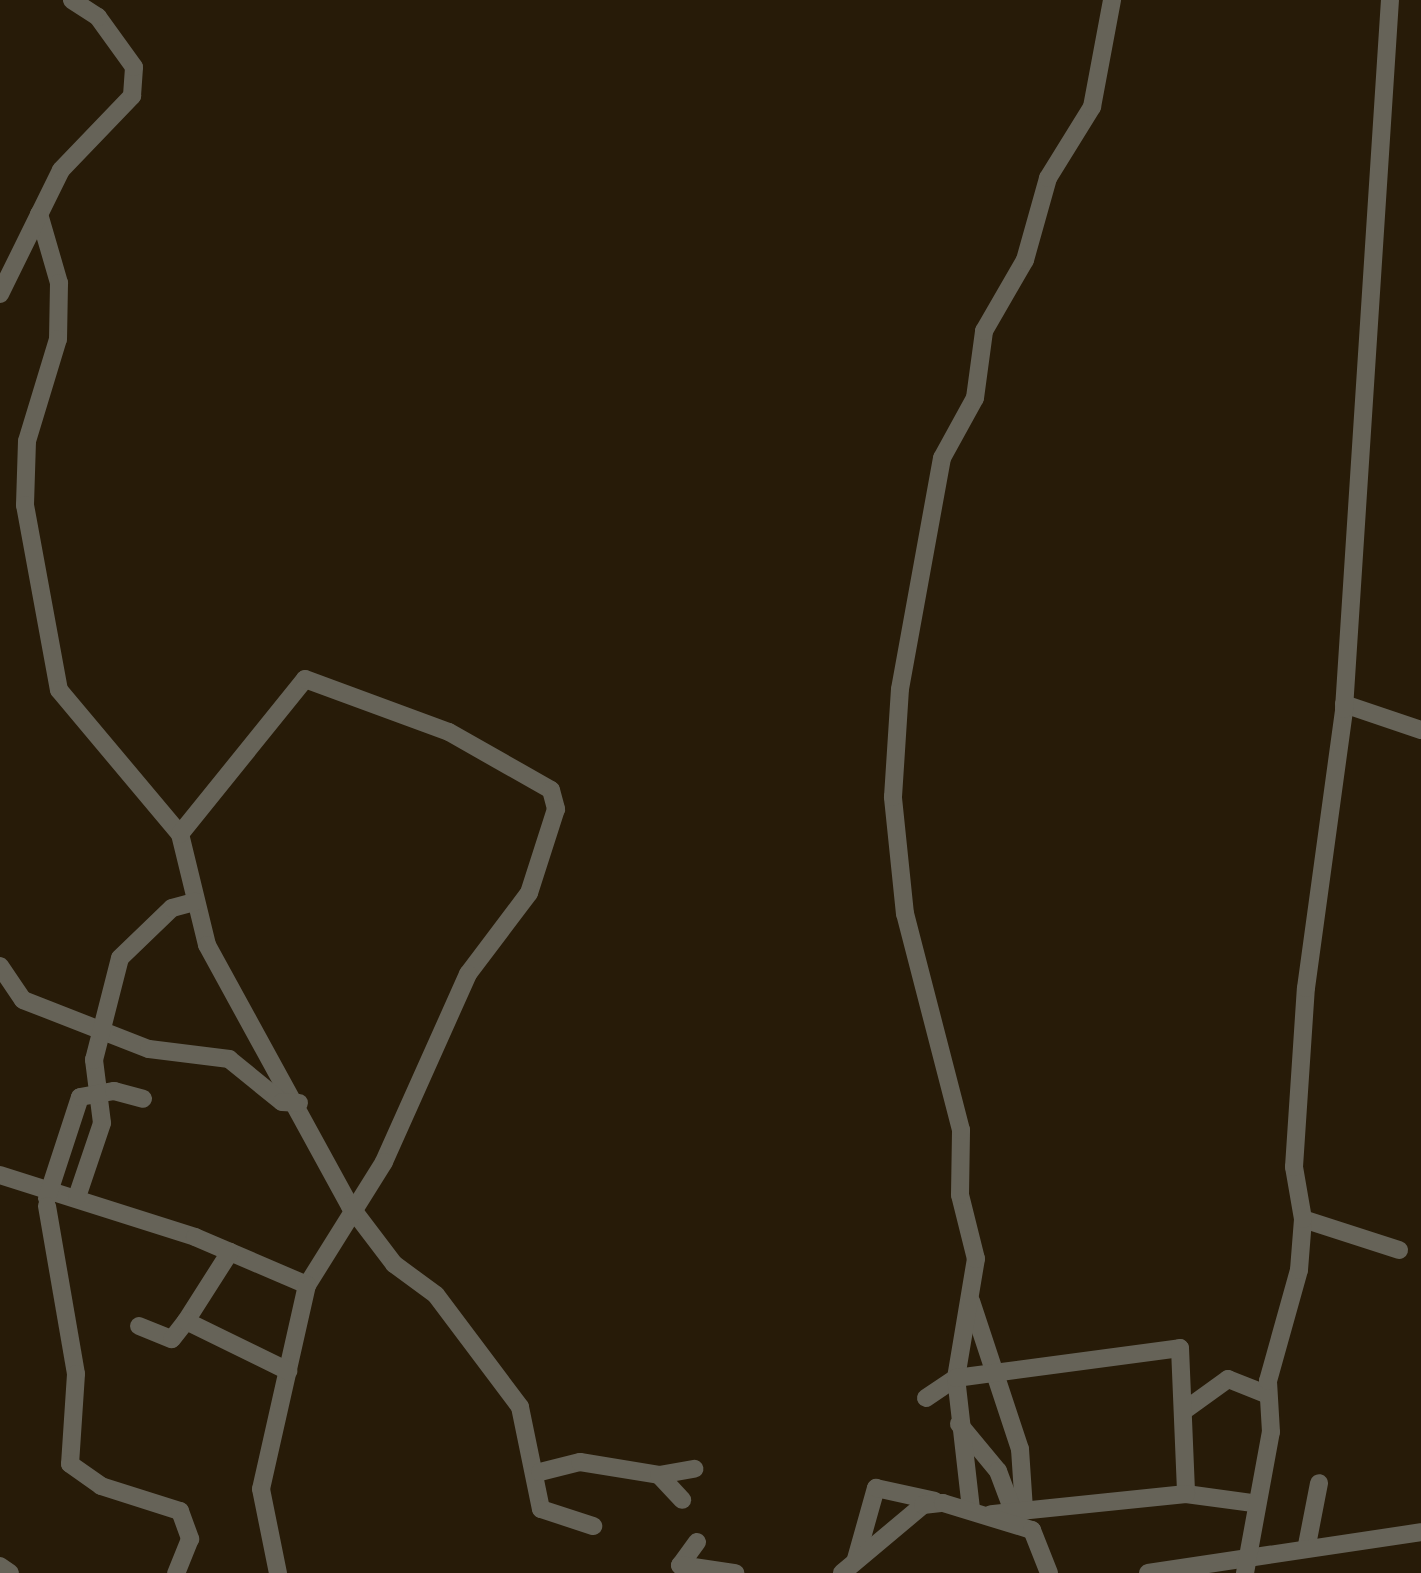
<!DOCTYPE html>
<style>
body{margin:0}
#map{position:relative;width:1421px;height:1573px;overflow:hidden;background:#271b08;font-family:"Archivo Narrow",sans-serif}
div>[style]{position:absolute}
.minor>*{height:18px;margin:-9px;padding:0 9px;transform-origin:9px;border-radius:9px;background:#666358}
span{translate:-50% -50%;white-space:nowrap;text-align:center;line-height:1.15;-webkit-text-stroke:8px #0c0702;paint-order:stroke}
</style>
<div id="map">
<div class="minor">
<div style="left:39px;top:214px;width:72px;rotate:73.8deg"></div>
<div style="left:59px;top:283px;width:56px;rotate:91deg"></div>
<div style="left:58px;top:339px;width:107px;rotate:106.9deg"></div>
<div style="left:27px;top:441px;width:64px;rotate:91.8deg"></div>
<div style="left:25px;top:505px;width:188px;rotate:79.6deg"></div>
<div style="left:59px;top:690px;width:188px;rotate:50deg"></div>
<div style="left:180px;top:834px;width:114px;rotate:76.3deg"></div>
<div style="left:207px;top:945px;width:298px;rotate:61.3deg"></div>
<div style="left:350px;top:1206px;width:73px;rotate:52.8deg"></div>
<div style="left:394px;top:1264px;width:52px;rotate:36.4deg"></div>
<div style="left:436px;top:1295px;width:140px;rotate:53.1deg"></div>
<div style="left:520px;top:1407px;width:104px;rotate:78.4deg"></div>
<div style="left:541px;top:1509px;width:55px;rotate:18.1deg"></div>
<div style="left:0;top:294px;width:138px;rotate:-63.8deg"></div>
<div style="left:61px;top:170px;width:103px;rotate:-46.2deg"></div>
<div style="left:132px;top:96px;width:29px;rotate:-86deg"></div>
<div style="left:134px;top:67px;width:62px;rotate:-125.8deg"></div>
<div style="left:98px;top:17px;width:31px;rotate:-147deg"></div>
<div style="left:1344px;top:704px;width:81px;rotate:18.7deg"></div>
<div style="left:180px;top:834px;width:199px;rotate:-51.1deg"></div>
<div style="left:305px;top:679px;width:153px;rotate:20.2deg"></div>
<div style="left:449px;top:732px;width:117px;rotate:29.6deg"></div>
<div style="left:551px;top:790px;width:20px;rotate:75deg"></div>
<div style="left:556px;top:809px;width:88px;rotate:107.8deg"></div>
<div style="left:529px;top:893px;width:101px;rotate:127deg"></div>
<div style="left:468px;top:974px;width:206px;rotate:114.1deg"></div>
<div style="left:384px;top:1162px;width:145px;rotate:122deg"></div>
<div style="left:0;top:966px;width:41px;rotate:55.9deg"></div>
<div style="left:23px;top:1000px;width:135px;rotate:21.3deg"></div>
<div style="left:149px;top:1049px;width:81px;rotate:7.1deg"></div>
<div style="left:229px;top:1059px;width:68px;rotate:39.1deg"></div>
<div style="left:282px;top:1102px;width:17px;rotate:3deg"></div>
<div style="left:0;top:1175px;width:205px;rotate:17.6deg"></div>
<div style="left:195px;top:1237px;width:122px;rotate:23.2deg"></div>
<div style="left:307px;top:1285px;width:209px;rotate:102.7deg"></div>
<div style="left:261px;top:1489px;width:86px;rotate:78.6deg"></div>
<div style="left:77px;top:1197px;width:78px;rotate:-71.3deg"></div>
<div style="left:102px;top:1123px;width:64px;rotate:-97.2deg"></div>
<div style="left:94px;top:1060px;width:105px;rotate:-75.7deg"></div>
<div style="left:120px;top:958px;width:72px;rotate:-43.9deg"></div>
<div style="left:172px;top:908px;width:24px;rotate:-15deg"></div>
<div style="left:47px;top:1198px;width:106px;rotate:-71.9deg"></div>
<div style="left:80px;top:1097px;width:35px;rotate:-10deg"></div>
<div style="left:114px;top:1091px;width:30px;rotate:15deg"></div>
<div style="left:47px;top:1206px;width:170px;rotate:80.2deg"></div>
<div style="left:76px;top:1374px;width:90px;rotate:93.8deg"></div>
<div style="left:70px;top:1464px;width:38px;rotate:35deg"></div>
<div style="left:101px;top:1486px;width:83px;rotate:17.6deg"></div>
<div style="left:180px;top:1511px;width:30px;rotate:70deg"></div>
<div style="left:190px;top:1539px;width:37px;rotate:112deg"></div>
<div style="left:1303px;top:1219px;width:101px;rotate:17.9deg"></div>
<div style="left:971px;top:1301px;width:156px;rotate:71.7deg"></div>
<div style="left:1020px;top:1449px;width:60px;rotate:86.2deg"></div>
<div style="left:186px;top:1321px;width:82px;rotate:-57.5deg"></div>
<div style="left:139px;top:1326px;width:35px;rotate:22deg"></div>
<div style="left:172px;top:1339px;width:23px;rotate:-52deg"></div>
<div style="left:186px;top:1321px;width:114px;rotate:26.1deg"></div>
<div style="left:926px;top:1398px;width:36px;rotate:-34deg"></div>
<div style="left:956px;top:1378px;width:121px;rotate:-80.5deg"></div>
<div style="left:976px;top:1259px;width:66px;rotate:-104deg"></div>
<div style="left:960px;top:1195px;width:65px;rotate:-89.1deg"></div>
<div style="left:961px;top:1130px;width:223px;rotate:-104.5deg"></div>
<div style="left:905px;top:914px;width:118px;rotate:-95.9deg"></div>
<div style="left:893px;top:797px;width:108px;rotate:-86.3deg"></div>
<div style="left:900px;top:689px;width:235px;rotate:-79.7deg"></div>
<div style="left:942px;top:458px;width:68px;rotate:-61.2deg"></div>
<div style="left:975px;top:398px;width:68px;rotate:-82.3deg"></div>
<div style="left:984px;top:331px;width:82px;rotate:-60deg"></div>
<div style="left:1025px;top:260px;width:85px;rotate:-74.3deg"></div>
<div style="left:1048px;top:178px;width:84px;rotate:-58.2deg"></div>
<div style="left:1092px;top:107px;width:109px;rotate:-79.4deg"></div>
<div style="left:1185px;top:1410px;width:53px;rotate:-35.8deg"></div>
<div style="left:1228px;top:1379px;width:41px;rotate:21.5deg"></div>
<div style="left:959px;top:1424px;width:61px;rotate:50.3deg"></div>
<div style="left:998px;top:1471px;width:43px;rotate:69.4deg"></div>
<div style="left:540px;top:1472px;width:41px;rotate:-14deg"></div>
<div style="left:580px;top:1462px;width:80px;rotate:9.3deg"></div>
<div style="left:659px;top:1475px;width:36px;rotate:-10deg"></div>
<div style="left:659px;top:1475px;width:34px;rotate:47deg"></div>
<div style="left:1186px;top:1494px;width:68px;rotate:7.7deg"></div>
<div style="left:971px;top:1509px;width:132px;rotate:-96.5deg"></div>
<div style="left:956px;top:1378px;width:226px;rotate:-7.6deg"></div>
<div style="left:1180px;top:1348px;width:146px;rotate:87.6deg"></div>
<div style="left:1186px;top:1494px;width:196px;rotate:174.1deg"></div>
<div style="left:697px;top:1542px;width:29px;rotate:126deg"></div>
<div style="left:680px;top:1565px;width:56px;rotate:8.3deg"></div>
<div style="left:1307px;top:1545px;width:63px;rotate:-79deg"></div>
<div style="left:856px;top:1559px;width:74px;rotate:-74.3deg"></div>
<div style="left:876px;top:1488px;width:60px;rotate:12.4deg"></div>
<div style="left:0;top:1566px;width:12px;rotate:35deg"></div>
<div style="left:842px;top:1573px;width:106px;rotate:-40deg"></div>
<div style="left:923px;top:1505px;width:20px;rotate:-6deg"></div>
<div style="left:943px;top:1503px;width:93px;rotate:16.9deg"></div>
<div style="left:1032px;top:1530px;width:46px;rotate:68.4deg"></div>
<div style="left:1148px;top:1573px;width:276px;rotate:-8.5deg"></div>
<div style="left:1245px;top:1573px;width:143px;rotate:-79.6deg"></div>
<div style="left:1271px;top:1432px;width:51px;rotate:-93.4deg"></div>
<div style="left:1268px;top:1381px;width:115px;rotate:-74.4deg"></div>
<div style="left:1299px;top:1270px;width:51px;rotate:-85.5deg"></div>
<div style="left:1303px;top:1219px;width:53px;rotate:-99.8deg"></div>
<div style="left:1294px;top:1167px;width:179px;rotate:-86.2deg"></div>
<div style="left:1306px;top:988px;width:282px;rotate:-82.2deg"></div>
<div style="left:1344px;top:709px;width:710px;rotate:-86.29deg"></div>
</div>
</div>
